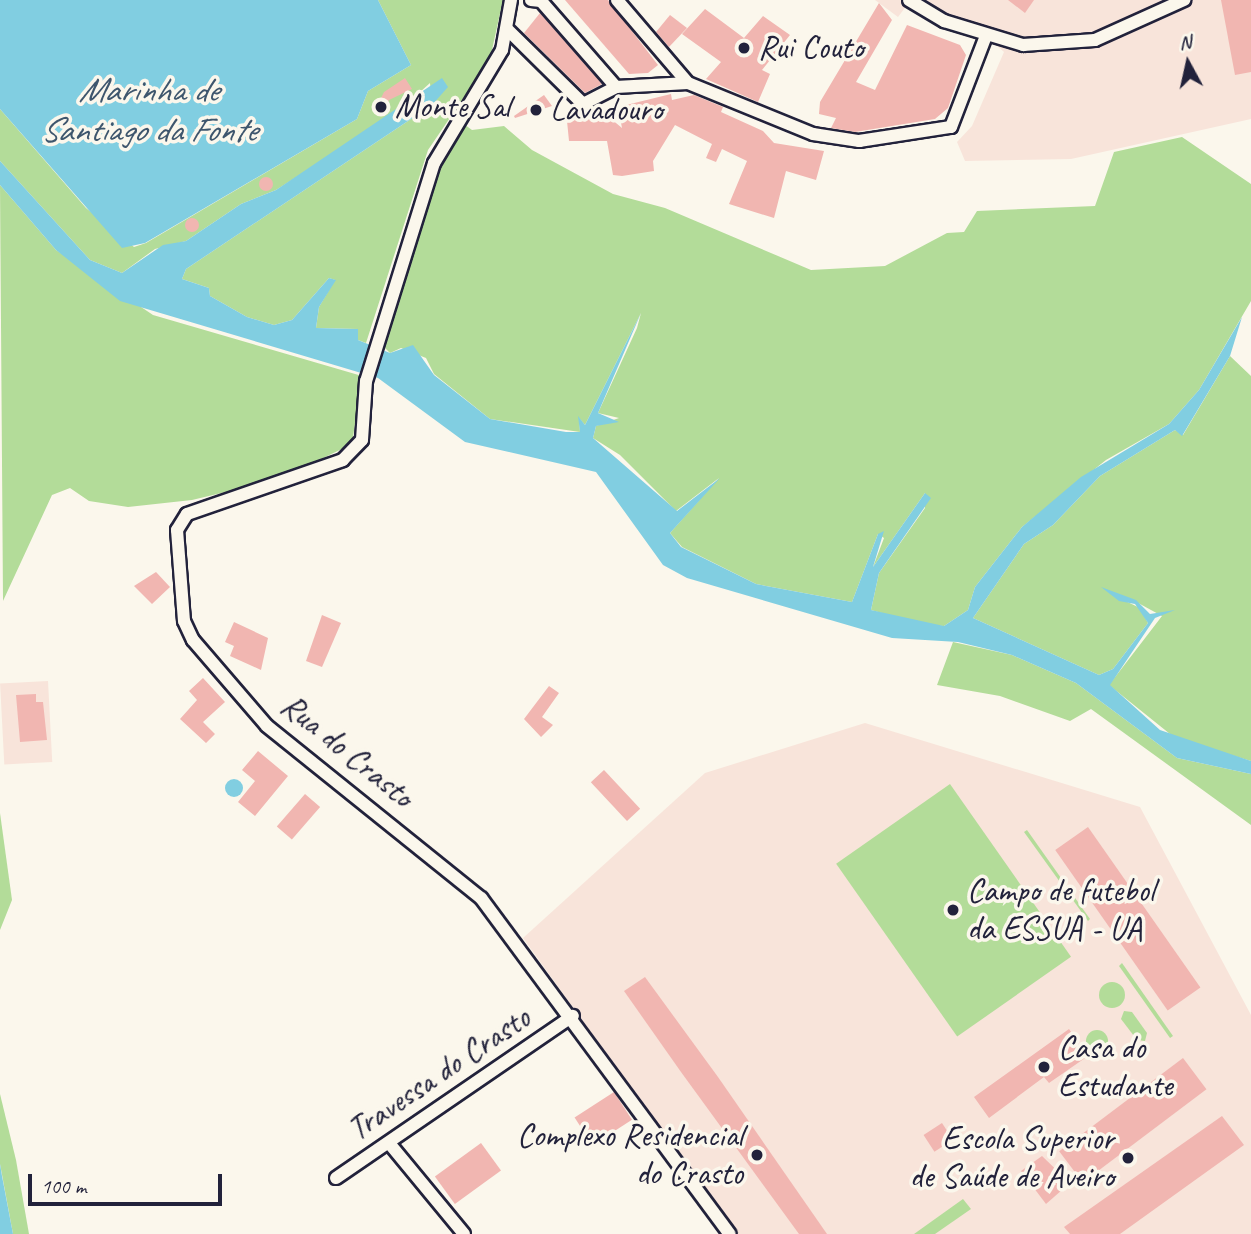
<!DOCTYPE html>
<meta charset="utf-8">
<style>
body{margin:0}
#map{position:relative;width:1251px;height:1234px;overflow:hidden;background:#fbf7ec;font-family:Caveat,sans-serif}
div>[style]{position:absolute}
.built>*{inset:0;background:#f8e4da;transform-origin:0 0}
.green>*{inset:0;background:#b3dc99;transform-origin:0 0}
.round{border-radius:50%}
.water>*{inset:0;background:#81cee1}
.building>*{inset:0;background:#f1b6b1;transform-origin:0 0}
.roads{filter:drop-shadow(2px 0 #22223b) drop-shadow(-2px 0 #22223b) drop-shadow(0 2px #22223b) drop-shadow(0 -2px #22223b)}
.street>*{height:12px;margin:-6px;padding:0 6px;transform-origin:6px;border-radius:6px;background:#fbf7ec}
.dots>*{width:19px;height:19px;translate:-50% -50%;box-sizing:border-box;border:4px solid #fbf7ec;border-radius:50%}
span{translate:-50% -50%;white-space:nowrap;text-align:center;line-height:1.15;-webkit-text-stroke:7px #fbf7ec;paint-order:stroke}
.poi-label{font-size:33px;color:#22223b}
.left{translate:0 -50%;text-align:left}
.right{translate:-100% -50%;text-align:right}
.street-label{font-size:33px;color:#22223b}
.water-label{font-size:35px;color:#3e566d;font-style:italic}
.north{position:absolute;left:1153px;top:28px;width:70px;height:70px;-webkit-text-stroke:5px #fbf7ec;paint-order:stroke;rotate:352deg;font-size:19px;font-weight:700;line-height:28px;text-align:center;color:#22223b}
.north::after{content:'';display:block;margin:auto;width:24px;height:32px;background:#22223b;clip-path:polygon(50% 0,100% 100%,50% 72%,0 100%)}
.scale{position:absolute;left:28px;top:1174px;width:194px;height:32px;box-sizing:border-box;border:4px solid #22223b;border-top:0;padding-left:9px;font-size:21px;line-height:24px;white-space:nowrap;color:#22223b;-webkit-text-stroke:5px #fbf7ec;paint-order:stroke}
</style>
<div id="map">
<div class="built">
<div style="clip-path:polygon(875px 0,1251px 0,1251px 119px,1071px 159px,965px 161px,957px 142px,972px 126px,1004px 52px,986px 36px,907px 5px,898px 17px)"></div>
<div style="left:48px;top:681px;width:81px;height:48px;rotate:87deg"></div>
<div style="clip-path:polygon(865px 723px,1140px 807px,1251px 1015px,1251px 1234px,736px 1234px,523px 938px,705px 773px)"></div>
</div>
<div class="green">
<div style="clip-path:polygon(378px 0,503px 0,490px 59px,428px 150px,366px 343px,358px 340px,358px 329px,316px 328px,319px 307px,335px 280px,329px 278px,292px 320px,274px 325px,247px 317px,210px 296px,209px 288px,182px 279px,186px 269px,432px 105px,430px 83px,398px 112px,276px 190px,241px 204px,186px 241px,155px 249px,122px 273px,90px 260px,0 161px,0 109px,86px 208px,134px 247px,146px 243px,357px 119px,368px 91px,411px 65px)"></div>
<div style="clip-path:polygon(461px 122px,472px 130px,504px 126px,532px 150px,613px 194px,665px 208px,811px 270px,885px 266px,947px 233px,964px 232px,977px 211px,1095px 206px,1114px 152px,1182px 137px,1251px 184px,1251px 301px,1199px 390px,1169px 424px,1106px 460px,1022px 527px,975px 587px,968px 610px,944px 626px,924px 625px,871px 610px,879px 573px,925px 508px,925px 493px,873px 567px,884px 538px,878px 534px,852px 602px,756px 584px,682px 547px,670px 533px,719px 478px,676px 511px,620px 455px,593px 438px,596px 426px,619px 418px,598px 413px,637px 328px,641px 313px,585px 425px,579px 418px,580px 432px,490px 419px,434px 374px,426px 358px,401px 348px,390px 353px,382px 345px,436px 167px)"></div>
<div style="clip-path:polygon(0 185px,56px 250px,153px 315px,362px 376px,352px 444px,280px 479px,192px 500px,128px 507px,89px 501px,70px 488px,52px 495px,3px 601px)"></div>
<div style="clip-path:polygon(1230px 356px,1251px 376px,1251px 761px,1175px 738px,1109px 685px,1162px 616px,1129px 598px,1117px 597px,1140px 608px,1148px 623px,1113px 669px,1099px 675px,973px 618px,1024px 544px,1053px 525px,1100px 476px,1175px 430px,1183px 435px)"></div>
<div style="clip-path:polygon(953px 642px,1012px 655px,1076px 683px,1177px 758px,1251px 774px,1251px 825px,1091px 709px,1070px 721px,1000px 696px,937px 685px)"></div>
<div style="left:950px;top:784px;width:211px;height:139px;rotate:55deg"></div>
<div style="clip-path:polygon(0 813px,12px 900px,0 930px)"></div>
<div style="clip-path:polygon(1027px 830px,1090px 919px,1088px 921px,1024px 832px)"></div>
<div style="clip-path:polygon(1122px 963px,1173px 1036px,1170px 1038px,1119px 966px)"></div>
<div class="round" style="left:1099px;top:982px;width:26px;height:26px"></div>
<div style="clip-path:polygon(1124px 1011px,1132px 1012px,1147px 1033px,1145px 1041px,1137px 1040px,1121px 1019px)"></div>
<div class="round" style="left:1086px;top:1030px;width:22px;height:22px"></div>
<div style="clip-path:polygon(0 1094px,16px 1160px,29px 1234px,13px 1234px,0 1164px)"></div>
<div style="clip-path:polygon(963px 1199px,971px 1209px,935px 1234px,914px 1234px)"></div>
</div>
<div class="water">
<div style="clip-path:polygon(0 0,378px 0,411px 65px,368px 91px,357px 119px,145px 243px,122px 248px,0 109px)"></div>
<div style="clip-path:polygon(442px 78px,448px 87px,432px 105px,186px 269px,182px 279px,209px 288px,210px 296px,247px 317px,274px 325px,292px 320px,329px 278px,336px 280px,319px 307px,316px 328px,358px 329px,358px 340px,390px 353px,413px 345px,434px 375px,490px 419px,566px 432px,580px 432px,578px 416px,585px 425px,641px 313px,598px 413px,619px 422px,596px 426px,593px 438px,677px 511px,720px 478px,670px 533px,681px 547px,756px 584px,852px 602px,878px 534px,884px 531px,873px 567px,925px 493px,931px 498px,879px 573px,871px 610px,944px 626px,968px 610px,975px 587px,1022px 527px,1081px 477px,1169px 424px,1199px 390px,1242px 317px,1230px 356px,1182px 436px,1175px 430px,1100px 476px,1053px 525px,1024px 544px,973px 618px,1099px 675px,1113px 669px,1148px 623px,1135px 604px,1119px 601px,1101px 587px,1136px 600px,1150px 614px,1175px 610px,1155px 618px,1110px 685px,1160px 730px,1251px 761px,1251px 774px,1177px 758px,1076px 683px,1012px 655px,958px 642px,892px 638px,687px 578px,663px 565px,596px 472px,465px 442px,378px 378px,120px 301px,56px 250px,0 185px,0 161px,90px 260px,122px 273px,163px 245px,186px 241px,241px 204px,276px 190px)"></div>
<div class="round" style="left:225px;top:779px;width:18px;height:18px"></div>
<div style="clip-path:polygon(0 1164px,2px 1176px,13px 1234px,0 1234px)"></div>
</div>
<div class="building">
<div style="clip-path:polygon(565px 0,608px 0,658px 65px,648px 73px,629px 74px)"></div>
<div style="clip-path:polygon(1008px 0,1034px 0,1025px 13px)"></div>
<div style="clip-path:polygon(1221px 0,1251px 0,1251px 72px,1235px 75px)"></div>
<div style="clip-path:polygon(879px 3px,892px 20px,856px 82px,875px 90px,907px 25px,960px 45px,966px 55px,948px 108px,935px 119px,855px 132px,831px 128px,836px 118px,819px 114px,820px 102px)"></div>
<div style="clip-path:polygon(705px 9px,744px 38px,763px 16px,790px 35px,762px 70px,770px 74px,758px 102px,706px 79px,721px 62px,682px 34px)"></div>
<div style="clip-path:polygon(540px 13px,602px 84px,585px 93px,524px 33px)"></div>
<div style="clip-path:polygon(670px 15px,687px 28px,669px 47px,656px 32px)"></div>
<div style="clip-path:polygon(405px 78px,412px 89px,389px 100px,384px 113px,375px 110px,384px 92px)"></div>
<div style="clip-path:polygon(671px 94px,672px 100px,694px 95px,723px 107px,721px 112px,763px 131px,774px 143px,824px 151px,816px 180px,786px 171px,774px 218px,729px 204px,747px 161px,722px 149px,716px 162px,706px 158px,712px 144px,675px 125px,653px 161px,654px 171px,622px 176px,613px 175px,607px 141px,569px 141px,567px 121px,604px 113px,622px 128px,618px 107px)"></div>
<div style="clip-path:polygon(544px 95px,552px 106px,515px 118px,514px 116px)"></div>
<div class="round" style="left:259px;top:177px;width:14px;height:14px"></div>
<div class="round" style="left:185px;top:218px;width:14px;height:14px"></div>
<div style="clip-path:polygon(156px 572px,170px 587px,152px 604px,134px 586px)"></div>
<div style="clip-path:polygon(322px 615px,341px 623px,322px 667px,306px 661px)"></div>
<div style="clip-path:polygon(234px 622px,268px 638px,261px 670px,230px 656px,234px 646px,225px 642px)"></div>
<div style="clip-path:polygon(203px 678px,225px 702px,203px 722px,215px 734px,206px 743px,180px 719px,197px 700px,189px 691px)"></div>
<div style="clip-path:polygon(549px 686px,559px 693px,542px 717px,553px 725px,541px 737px,524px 719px)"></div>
<div style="clip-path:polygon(36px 694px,36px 702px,43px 702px,47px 740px,20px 742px,16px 695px)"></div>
<div style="clip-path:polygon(258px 751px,288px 776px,255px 816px,238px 802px,255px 781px,242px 770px)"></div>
<div style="left:604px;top:770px;width:53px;height:18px;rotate:47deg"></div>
<div style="left:305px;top:794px;width:20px;height:43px;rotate:41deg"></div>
<div style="left:1088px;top:827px;width:196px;height:40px;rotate:55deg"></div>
<div style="clip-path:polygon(645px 977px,718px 1077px,827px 1234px,799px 1234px,681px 1072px,624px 991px)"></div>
<div style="clip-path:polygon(1069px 1029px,1088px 1056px,1049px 1083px,1044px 1077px,989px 1118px,974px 1097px)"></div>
<div style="left:1183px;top:1058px;width:39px;height:155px;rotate:53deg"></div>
<div style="left:614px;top:1092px;width:33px;height:47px;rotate:57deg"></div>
<div style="clip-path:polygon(1222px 1116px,1244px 1145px,1120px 1234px,1070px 1234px,1064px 1227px)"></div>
<div style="left:942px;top:1123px;width:20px;height:22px;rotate:57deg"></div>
<div style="left:481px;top:1143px;width:34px;height:57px;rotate:54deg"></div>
<div style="clip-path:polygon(1042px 1156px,1070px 1183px,1046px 1204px,1021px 1171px)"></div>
</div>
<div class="roads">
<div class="street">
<div style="left:511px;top:0;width:51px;rotate:100.2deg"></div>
<div style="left:502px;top:50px;width:132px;rotate:121deg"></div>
<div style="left:434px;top:163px;width:228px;rotate:107.3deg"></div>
<div style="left:366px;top:381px;width:59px;rotate:93.9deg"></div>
<div style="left:362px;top:440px;width:28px;rotate:134deg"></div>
<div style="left:343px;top:460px;width:165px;rotate:160.9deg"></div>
<div style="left:187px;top:514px;width:19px;rotate:122deg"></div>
<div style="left:177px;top:530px;width:91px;rotate:85.6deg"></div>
<div style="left:184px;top:621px;width:21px;rotate:65deg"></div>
<div style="left:193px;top:640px;width:113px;rotate:49.3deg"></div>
<div style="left:267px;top:726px;width:275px;rotate:38.8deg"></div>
<div style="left:481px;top:898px;width:418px;rotate:53.5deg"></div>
<div style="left:531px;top:0;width:10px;rotate:6deg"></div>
<div style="left:541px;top:1px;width:114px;rotate:48.9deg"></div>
<div style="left:617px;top:0;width:109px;rotate:49.5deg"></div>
<div style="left:688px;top:83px;width:135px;rotate:22.2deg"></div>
<div style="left:813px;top:134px;width:47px;rotate:8.7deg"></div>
<div style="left:859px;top:141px;width:93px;rotate:-8.7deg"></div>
<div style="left:951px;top:127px;width:97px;rotate:-69deg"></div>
<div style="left:909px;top:0;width:41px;rotate:31deg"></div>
<div style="left:944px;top:21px;width:83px;rotate:16.9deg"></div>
<div style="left:1023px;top:45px;width:72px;rotate:-4deg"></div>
<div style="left:1095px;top:40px;width:98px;rotate:-24.2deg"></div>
<div style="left:507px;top:29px;width:107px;rotate:44.6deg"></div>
<div style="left:583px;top:104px;width:37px;rotate:-27deg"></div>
<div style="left:616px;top:87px;width:72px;rotate:-3.2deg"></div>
<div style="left:389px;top:1143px;width:118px;rotate:50.5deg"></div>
<div style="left:336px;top:1178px;width:287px;rotate:-34.4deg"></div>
</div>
</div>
<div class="dots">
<div style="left:744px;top:48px;background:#22223b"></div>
<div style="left:381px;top:107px;background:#22223b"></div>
<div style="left:536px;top:110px;background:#22223b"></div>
<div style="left:953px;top:910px;background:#22223b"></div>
<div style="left:1044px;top:1067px;background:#22223b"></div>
<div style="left:757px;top:1155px;background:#22223b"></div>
<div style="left:1128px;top:1158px;background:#22223b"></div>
</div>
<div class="poi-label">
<span class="left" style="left:758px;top:48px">Rui Couto</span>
<span class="left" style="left:395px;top:107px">Monte Sal</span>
<span class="left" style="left:550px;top:110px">Lavadouro</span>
<span class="left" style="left:967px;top:910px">Campo de futebol<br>da ESSUA - UA</span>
<span class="left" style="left:1058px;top:1067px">Casa do<br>Estudante</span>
<span class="right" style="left:743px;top:1155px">Complexo Residencial<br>do Crasto</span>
<span class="right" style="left:1114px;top:1158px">Escola Superior<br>de Saúde de Aveiro</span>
</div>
<div class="street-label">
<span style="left:347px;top:751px;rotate:39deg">Rua do Crasto</span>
<span style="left:439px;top:1074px;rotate:-34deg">Travessa do Crasto</span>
</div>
<div class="water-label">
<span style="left:148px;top:110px">Marinha de<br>Santiago da Fonte</span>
</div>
<div class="north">N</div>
<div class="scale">100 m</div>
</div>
